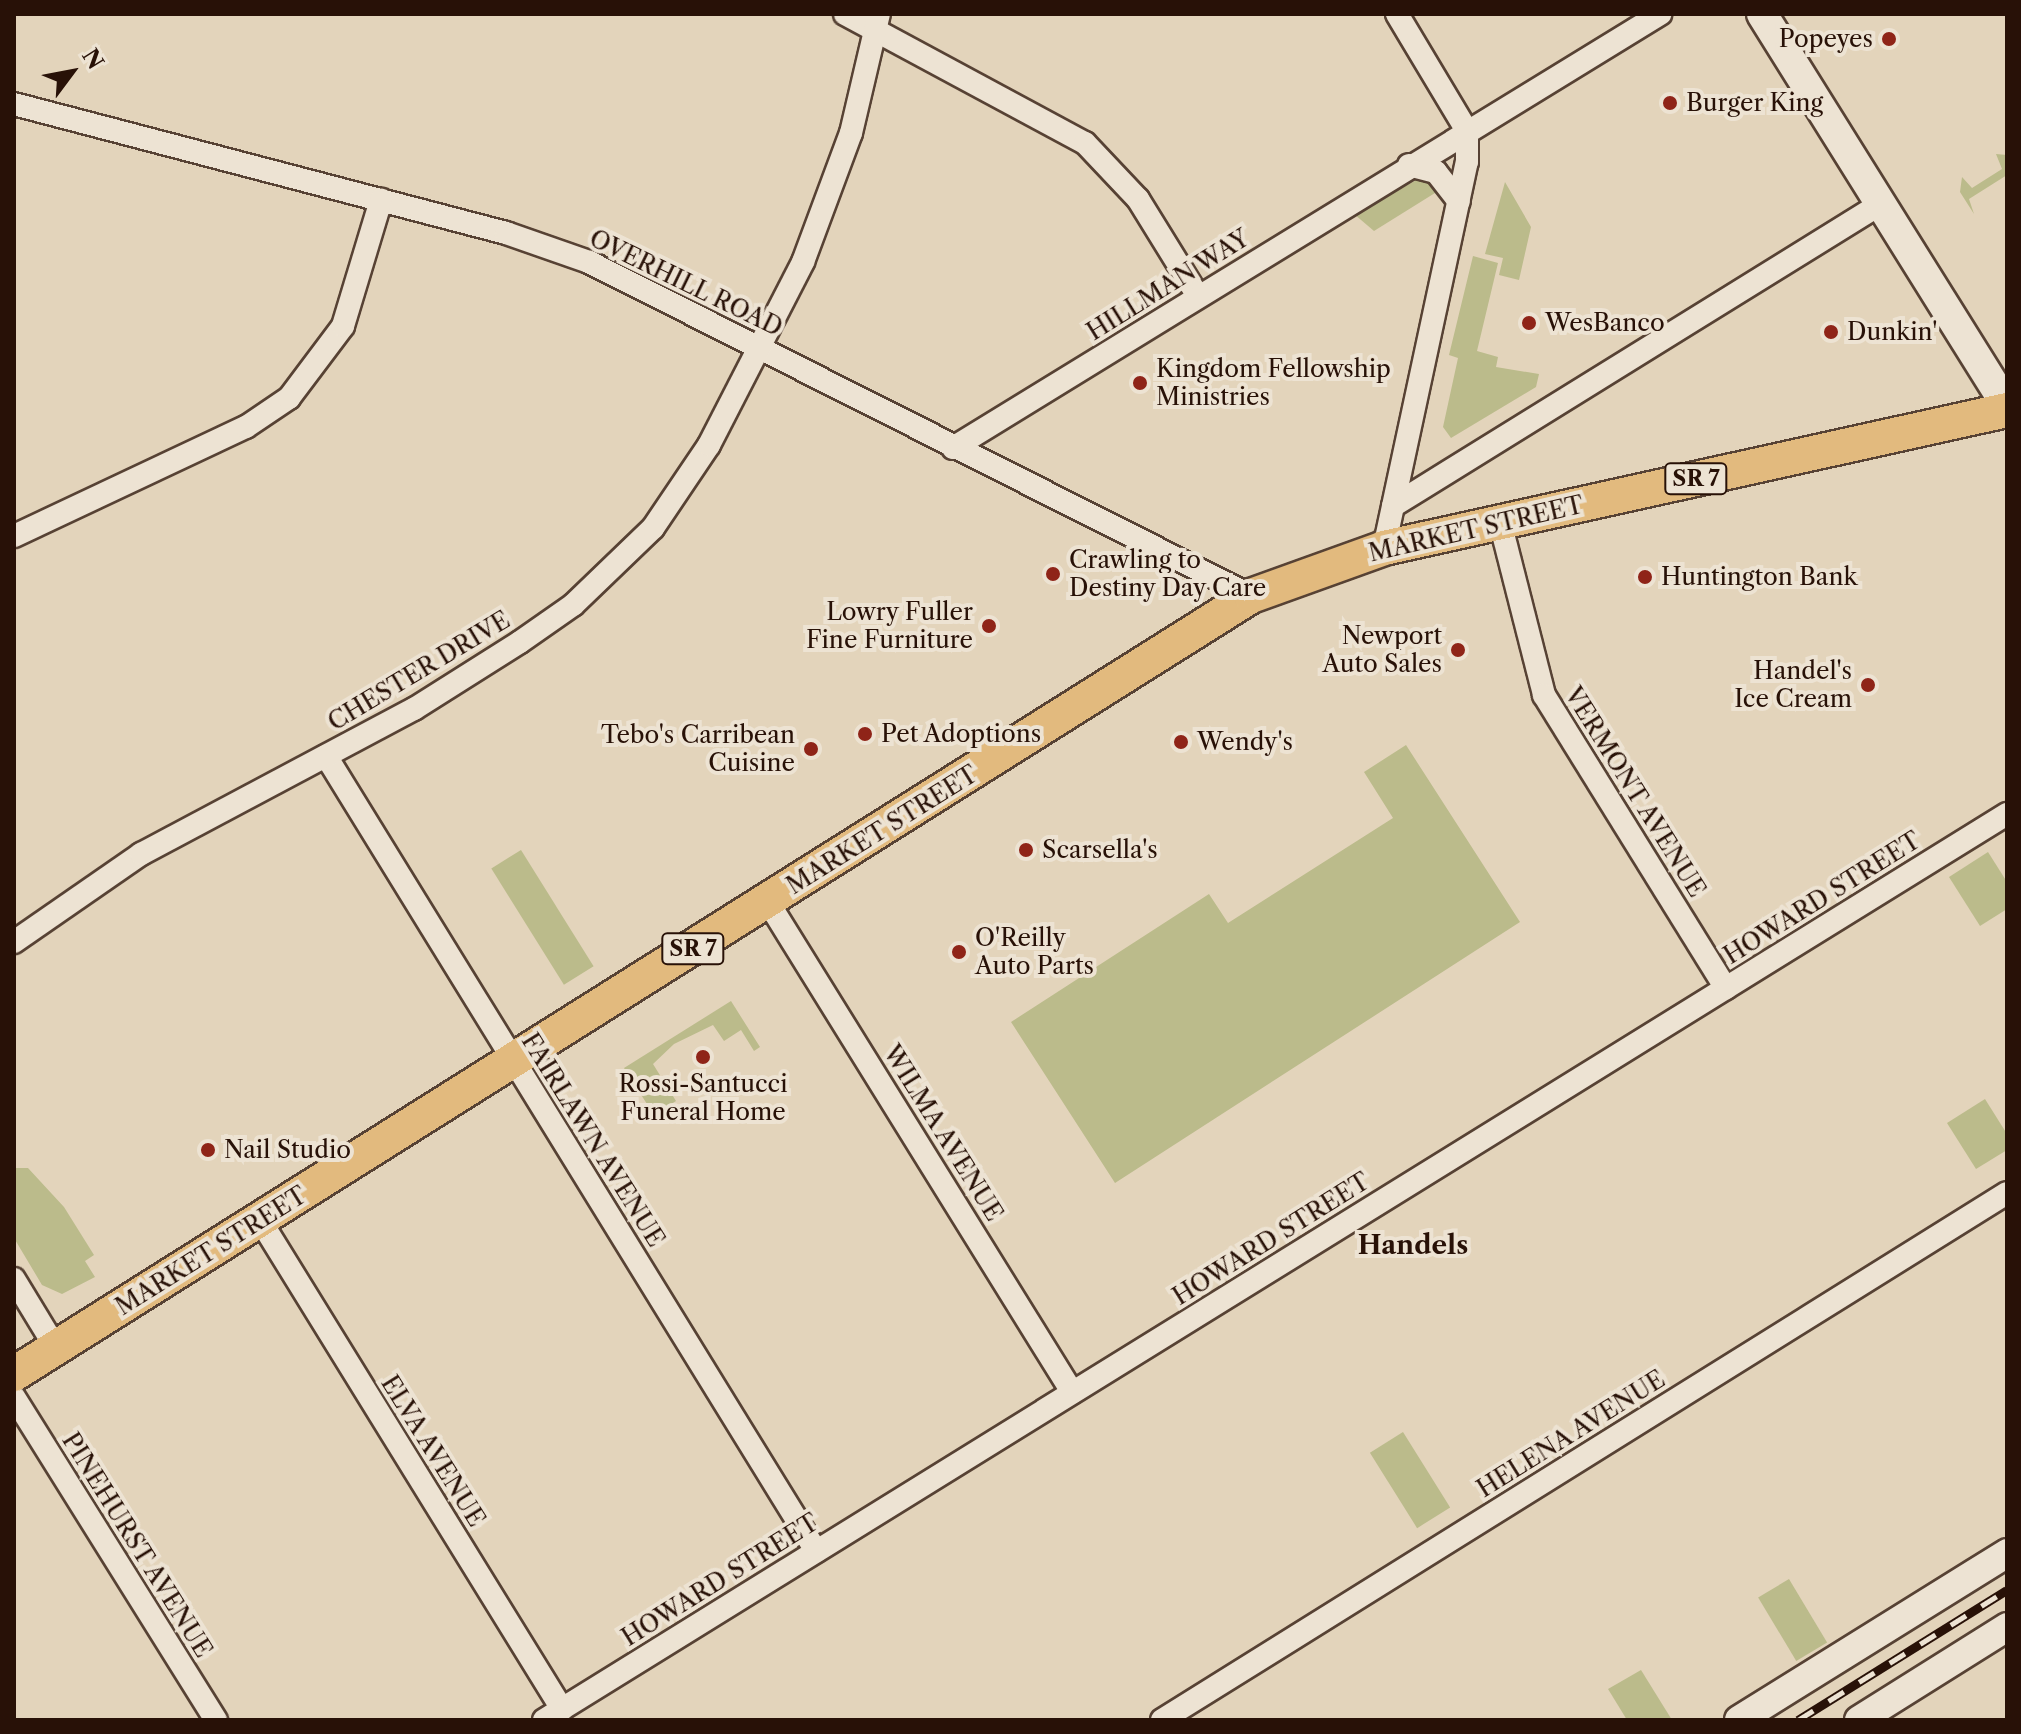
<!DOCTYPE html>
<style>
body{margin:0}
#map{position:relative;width:2021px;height:1734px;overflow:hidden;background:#e3d4bb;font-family:"Libre Caslon Text",serif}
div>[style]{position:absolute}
.green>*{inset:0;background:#bbbb8b;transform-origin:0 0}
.roads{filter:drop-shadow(2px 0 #574234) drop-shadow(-2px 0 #574234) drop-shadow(0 2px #574234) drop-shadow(0 -2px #574234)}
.minor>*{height:22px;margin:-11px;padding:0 11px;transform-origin:11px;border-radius:11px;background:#ede3d3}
.tertiary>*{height:28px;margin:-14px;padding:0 14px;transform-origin:14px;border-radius:14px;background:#ede3d3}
.secondary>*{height:30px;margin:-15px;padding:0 15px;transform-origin:15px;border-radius:15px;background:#ede3d3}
.primary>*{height:34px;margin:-17px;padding:0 17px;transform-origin:17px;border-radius:17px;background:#e2ba7e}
.rail>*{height:9px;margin-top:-4.5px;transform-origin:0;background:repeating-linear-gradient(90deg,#ede3d3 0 18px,#281107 0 36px);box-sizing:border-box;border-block:2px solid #281107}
.dots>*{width:22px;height:22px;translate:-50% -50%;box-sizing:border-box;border:4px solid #ede3d3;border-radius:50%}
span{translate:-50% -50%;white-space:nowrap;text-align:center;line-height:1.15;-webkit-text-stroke:8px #ede3d3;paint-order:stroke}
.shield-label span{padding:2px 6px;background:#ede3d3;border:2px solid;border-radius:6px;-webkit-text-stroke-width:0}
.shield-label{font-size:22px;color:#281107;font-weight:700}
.poi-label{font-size:24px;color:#281107}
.right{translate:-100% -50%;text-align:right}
.left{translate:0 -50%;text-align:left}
.street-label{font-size:24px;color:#281107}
.neighbourhood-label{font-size:26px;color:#281107;font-weight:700}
.frame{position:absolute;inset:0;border:16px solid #281107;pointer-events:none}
.north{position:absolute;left:32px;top:32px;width:80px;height:80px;-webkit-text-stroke:6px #ede3d3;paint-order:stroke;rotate:58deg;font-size:22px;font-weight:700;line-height:32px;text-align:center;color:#281107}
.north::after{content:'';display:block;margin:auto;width:28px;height:36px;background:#281107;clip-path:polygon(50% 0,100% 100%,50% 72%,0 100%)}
</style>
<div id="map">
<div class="green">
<div style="clip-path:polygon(2007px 155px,2007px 175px,1969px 199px,1974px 214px,1960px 192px,1962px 177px,1972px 188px,2002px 169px,1996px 154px)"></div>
<div style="clip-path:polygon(1424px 176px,1443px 188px,1374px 231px,1354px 214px)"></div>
<div style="clip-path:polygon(1505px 182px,1531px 227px,1519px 280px,1499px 275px,1503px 258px,1485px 254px)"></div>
<div style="clip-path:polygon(1473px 256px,1498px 263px,1477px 351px,1498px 357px,1496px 367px,1539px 374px,1536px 387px,1451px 438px,1443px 427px,1458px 358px,1449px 355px)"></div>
<div style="clip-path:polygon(1406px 745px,1520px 922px,1115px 1183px,1011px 1022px,1209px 894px,1228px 923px,1393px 818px,1364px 772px)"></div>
<div style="left:521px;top:850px;width:137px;height:35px;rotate:58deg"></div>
<div style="clip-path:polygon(1988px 852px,2007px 882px,2007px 909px,1980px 926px,1949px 877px)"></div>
<div style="clip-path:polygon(731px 1001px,760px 1047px,754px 1051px,741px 1030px,724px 1041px,713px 1025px,674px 1044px,653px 1064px,676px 1101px,654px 1115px,624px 1068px)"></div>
<div style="clip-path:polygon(1985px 1099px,2007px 1134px,2007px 1150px,1976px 1169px,1947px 1123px)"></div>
<div style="clip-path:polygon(14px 1168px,28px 1168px,64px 1207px,94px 1255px,85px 1261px,95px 1277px,62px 1294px,42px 1285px,14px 1238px)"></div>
<div style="left:1403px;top:1432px;width:89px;height:39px;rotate:58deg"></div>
<div style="left:1789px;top:1579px;width:74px;height:36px;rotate:59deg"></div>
<div style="clip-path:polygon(1641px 1670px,1672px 1720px,1627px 1720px,1608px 1689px)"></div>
</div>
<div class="roads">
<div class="minor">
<div style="left:845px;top:14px;width:272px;rotate:28.3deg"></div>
<div style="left:1085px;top:143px;width:77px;rotate:46.6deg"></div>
<div style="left:1138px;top:199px;width:114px;rotate:58.3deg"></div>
<div style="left:1397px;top:14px;width:136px;rotate:59.1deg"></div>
<div style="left:14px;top:104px;width:509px;rotate:14.69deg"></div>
<div style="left:506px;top:233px;width:88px;rotate:19.3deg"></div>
<div style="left:589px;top:262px;width:741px;rotate:26.77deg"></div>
<div style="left:1409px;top:165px;width:28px;rotate:15deg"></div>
<div style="left:1436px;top:172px;width:37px;rotate:52deg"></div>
<div style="left:953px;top:448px;width:830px;rotate:-31.54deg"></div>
<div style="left:1393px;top:506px;width:575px;rotate:-31.78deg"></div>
<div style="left:1500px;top:522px;width:179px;rotate:75.7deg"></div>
<div style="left:1544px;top:695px;width:345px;rotate:58.2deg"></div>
<div style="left:14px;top:536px;width:256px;rotate:-25.2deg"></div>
<div style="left:246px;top:427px;width:52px;rotate:-34deg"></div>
<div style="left:289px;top:398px;width:90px;rotate:-53.1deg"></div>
<div style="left:343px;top:326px;width:132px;rotate:-73.2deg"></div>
<div style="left:1384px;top:548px;width:395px;rotate:-77.9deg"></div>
<div style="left:1467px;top:162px;width:31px;rotate:-90deg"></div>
<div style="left:326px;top:756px;width:934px;rotate:58.35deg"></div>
<div style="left:768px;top:902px;width:577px;rotate:58.18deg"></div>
<div style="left:14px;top:942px;width:155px;rotate:-34.7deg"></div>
<div style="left:141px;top:854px;width:309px;rotate:-28deg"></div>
<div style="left:414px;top:709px;width:125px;rotate:-32.3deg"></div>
<div style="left:520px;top:642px;width:65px;rotate:-34.9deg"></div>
<div style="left:573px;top:605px;width:111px;rotate:-43.9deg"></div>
<div style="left:653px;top:528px;width:100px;rotate:-56deg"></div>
<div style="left:709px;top:445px;width:206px;rotate:-62.8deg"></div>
<div style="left:803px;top:262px;width:138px;rotate:-69.6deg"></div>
<div style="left:851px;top:133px;width:122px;rotate:-76.8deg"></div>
<div style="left:260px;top:1220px;width:575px;rotate:58.3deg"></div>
<div style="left:14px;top:1279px;width:81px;rotate:58.7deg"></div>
<div style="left:14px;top:1397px;width:381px;rotate:58deg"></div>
<div style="left:544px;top:1720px;width:1721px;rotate:-31.77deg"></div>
<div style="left:1162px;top:1720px;width:996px;rotate:-31.95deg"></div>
</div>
<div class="tertiary">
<div style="left:1739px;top:1720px;width:316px;rotate:-31.9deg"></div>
<div style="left:1859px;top:1720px;width:175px;rotate:-32.1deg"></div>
</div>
<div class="secondary">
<div style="left:1762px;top:14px;width:462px;rotate:58deg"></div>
</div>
<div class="primary">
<div style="left:14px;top:1374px;width:1461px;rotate:-32.17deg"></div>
<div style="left:1251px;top:596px;width:141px;rotate:-19.8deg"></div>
<div style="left:1384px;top:548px;width:638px;rotate:-12.49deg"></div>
</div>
</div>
<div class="rail">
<div style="left:1798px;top:1720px;width:246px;rotate:-31.9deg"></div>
</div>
<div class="dots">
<div style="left:1889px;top:39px;background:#8f2418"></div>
<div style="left:1670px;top:103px;background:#8f2418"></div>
<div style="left:1529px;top:323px;background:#8f2418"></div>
<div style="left:1831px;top:332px;background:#8f2418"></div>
<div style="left:1140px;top:383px;background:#8f2418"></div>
<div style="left:1053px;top:574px;background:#8f2418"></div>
<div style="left:1645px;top:577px;background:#8f2418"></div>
<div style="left:989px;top:626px;background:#8f2418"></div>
<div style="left:1458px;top:650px;background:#8f2418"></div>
<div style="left:1868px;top:685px;background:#8f2418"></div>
<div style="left:865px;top:734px;background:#8f2418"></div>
<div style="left:1181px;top:742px;background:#8f2418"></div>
<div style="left:811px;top:749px;background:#8f2418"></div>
<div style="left:1026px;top:850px;background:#8f2418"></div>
<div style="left:959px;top:952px;background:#8f2418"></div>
<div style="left:703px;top:1057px;background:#8f2418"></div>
<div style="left:208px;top:1150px;background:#8f2418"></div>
</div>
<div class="shield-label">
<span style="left:1696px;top:479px">SR 7</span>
<span style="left:693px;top:949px">SR 7</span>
</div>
<div class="poi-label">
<span class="right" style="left:1873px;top:39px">Popeyes</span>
<span class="left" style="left:1686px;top:103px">Burger King</span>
<span class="left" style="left:1545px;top:323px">WesBanco</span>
<span class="left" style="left:1847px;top:332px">Dunkin'</span>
<span class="left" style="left:1156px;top:383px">Kingdom Fellowship<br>Ministries</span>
<span class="left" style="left:1069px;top:574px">Crawling to<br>Destiny Day Care</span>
<span class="left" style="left:1661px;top:577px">Huntington Bank</span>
<span class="right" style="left:973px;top:626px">Lowry Fuller<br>Fine Furniture</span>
<span class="right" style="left:1442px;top:650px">Newport<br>Auto Sales</span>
<span class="right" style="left:1852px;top:685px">Handel's<br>Ice Cream</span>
<span class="left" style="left:881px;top:734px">Pet Adoptions</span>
<span class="right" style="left:795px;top:749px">Tebo's Carribean<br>Cuisine</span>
<span class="left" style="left:1197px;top:742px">Wendy's</span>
<span class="left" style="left:1042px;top:850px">Scarsella's</span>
<span class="left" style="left:975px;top:952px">O'Reilly<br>Auto Parts</span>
<span style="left:703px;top:1098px">Rossi-Santucci<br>Funeral Home</span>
<span class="left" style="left:224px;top:1150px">Nail Studio</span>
</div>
<div class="street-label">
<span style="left:686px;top:283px;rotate:26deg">OVERHILL ROAD</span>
<span style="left:1168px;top:285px;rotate:-32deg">HILLMAN WAY</span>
<span style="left:1476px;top:529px;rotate:-13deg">MARKET STREET</span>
<span style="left:419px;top:671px;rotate:-31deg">CHESTER DRIVE</span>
<span style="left:1635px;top:792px;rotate:58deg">VERMONT AVENUE</span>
<span style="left:882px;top:830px;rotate:-32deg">MARKET STREET</span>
<span style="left:1822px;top:898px;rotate:-32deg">HOWARD STREET</span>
<span style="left:943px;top:1133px;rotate:58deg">WILMA AVENUE</span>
<span style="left:593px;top:1140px;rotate:58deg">FAIRLAWN AVENUE</span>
<span style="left:1271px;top:1239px;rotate:-32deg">HOWARD STREET</span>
<span style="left:211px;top:1251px;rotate:-32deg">MARKET STREET</span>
<span style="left:1571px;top:1434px;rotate:-32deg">HELENA AVENUE</span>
<span style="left:433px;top:1451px;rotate:58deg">ELVA AVENUE</span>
<span style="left:137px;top:1545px;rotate:58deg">PINEHURST AVENUE</span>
<span style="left:720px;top:1580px;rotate:-32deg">HOWARD STREET</span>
</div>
<div class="neighbourhood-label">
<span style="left:1413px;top:1246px">Handels</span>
</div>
<div class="frame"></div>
<div class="north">N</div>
</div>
